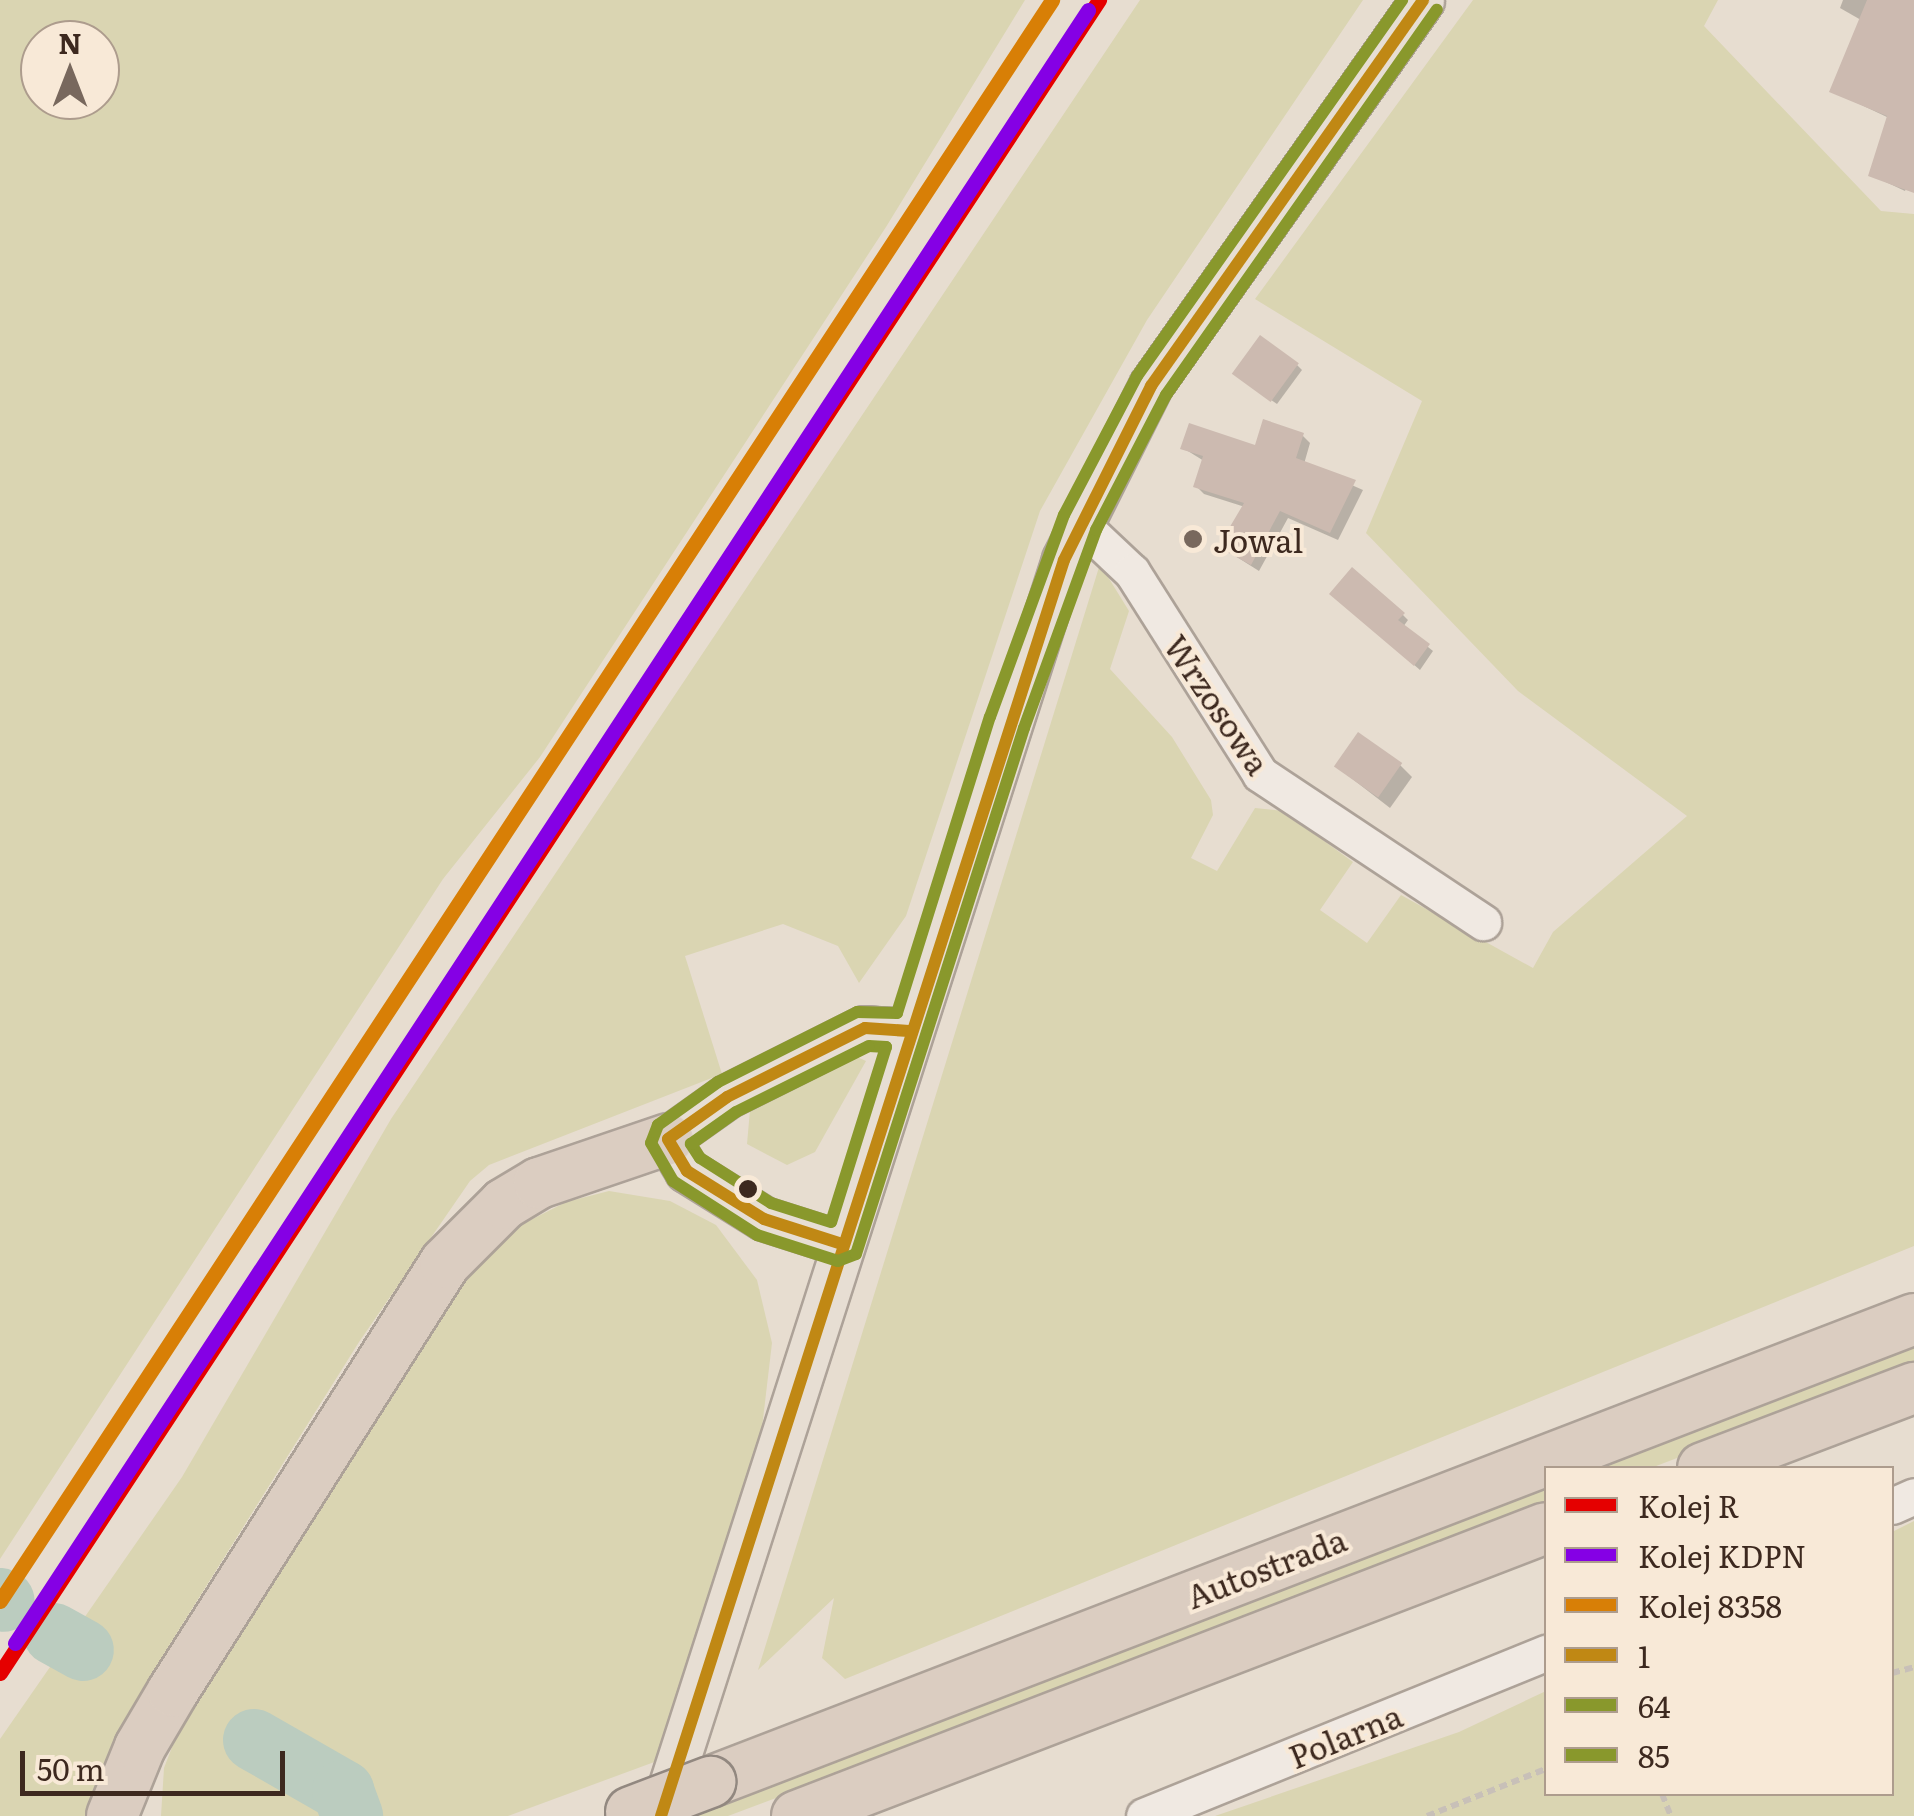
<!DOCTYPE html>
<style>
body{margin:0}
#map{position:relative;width:1914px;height:1816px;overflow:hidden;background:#e7ddd0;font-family:Literata,serif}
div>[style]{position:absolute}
.green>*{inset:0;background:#dad5b2}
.shadow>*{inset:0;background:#0003}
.river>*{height:62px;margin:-31px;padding:0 31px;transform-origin:31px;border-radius:31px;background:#bbccbf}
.building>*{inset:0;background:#ccbab0;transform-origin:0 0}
.path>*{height:6px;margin-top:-3px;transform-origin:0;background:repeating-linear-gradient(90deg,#c8c0b8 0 8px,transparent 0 13px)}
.roads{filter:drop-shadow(2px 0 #ada298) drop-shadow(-2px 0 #ada298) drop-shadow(0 2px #ada298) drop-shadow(0 -2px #ada298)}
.minor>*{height:35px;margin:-17.5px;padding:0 17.5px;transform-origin:17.5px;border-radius:17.5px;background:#f0e9e2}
.major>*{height:42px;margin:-21px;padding:0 21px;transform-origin:21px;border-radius:21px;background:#e7ded3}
.highway>*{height:50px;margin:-25px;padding:0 25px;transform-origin:25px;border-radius:25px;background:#dbcdc1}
.bridges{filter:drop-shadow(2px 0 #928880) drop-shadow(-2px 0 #928880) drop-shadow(0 2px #928880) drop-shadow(0 -2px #928880)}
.highway-bridge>*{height:50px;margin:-25px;padding:0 25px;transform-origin:25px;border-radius:25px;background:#dbcdc1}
.bus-1>*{height:12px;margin:-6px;padding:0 6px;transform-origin:6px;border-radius:6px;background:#c08814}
.bus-2>*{height:12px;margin:-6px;padding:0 6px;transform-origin:6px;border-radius:6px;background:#89982c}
.bus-3>*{height:12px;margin:-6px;padding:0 6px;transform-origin:6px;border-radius:6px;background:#89982c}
.rail-1>*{height:15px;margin:-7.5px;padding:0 7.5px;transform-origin:7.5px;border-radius:7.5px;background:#e50000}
.rail-2>*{height:15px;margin:-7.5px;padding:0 7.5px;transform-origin:7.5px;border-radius:7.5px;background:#8500e5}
.rail-3>*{height:15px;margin:-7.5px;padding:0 7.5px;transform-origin:7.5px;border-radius:7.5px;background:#d87f06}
.dots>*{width:28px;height:28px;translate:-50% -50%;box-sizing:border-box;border:5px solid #f8e9d7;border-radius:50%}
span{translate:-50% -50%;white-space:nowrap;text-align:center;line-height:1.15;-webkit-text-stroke:8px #f8e9d7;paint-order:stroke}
.poi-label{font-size:32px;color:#3d291f}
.left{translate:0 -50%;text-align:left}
.street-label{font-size:32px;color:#3d291f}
.legend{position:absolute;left:1544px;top:1466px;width:350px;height:330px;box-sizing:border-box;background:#f8e9d7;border:2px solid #ad9c8d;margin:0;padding:12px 18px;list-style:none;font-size:30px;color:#3d291f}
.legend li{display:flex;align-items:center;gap:20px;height:50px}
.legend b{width:50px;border:2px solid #ad9c8d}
.north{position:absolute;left:20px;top:20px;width:100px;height:100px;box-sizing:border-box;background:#f8e9d7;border:2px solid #ad9c8d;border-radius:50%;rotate:0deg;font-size:28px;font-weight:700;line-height:40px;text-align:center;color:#3d291f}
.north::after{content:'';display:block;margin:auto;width:35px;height:45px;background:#78685d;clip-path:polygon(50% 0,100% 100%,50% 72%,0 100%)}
.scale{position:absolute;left:20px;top:1751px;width:265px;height:45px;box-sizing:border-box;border:5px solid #3d291f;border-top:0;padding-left:12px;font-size:30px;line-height:35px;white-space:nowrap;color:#3d291f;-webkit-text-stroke:8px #f8e9d7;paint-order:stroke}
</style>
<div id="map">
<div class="green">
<div style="clip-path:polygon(evenodd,0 0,1025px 0,886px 227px,540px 757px,443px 879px,0 1559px,0 0,40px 40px,100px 40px,100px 100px,40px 100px,40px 40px)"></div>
<div style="clip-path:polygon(1140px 0,1363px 0,1147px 320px,1040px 511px,906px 916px,859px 983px,838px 946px,783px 924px,685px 956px,722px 1074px,489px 1165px,470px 1181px,359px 1342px,160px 1660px,126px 1720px,88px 1816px,0 1816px,0 1739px,182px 1477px,391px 1119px)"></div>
<div style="clip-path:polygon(1473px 0,1718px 0,1704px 26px,1881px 211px,1914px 214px,1914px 1246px,845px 1679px,822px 1658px,834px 1598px,758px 1670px,1100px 564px,1129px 611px,1110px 669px,1172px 737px,1211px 800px,1213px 815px,1191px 858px,1217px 871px,1255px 808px,1283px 811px,1353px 862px,1320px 910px,1367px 943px,1401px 895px,1533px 968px,1553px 932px,1687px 816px,1518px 691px,1366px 533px,1422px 401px,1255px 299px)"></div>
<div style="clip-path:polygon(857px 1057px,866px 1061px,815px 1152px,787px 1165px,747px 1144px,750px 1110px,761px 1097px)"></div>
<div style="clip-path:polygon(609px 1191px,670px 1201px,716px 1225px,757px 1280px,772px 1343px,761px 1436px,657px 1761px,508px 1816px,161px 1816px,164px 1768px,181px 1724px,436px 1309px,515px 1228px,566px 1202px)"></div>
<div style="clip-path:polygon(1914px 1341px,1914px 1367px,1651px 1468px,1584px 1468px)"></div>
<div style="clip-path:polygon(1546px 1483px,1546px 1509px,728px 1816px,699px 1816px,703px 1806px)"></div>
<div style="clip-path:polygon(1914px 1521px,1914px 1816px,1215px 1816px,1459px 1732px,1546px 1691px,1546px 1794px,1892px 1794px,1892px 1532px)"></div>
</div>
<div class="shadow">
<div style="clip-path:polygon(1843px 0,1914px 0,1914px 169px,1905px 191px,1871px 175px,1889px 118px,1832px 91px,1861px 20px,1840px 8px)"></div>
<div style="clip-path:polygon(1297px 365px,1302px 370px,1277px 404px,1241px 379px)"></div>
<div style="clip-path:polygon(1302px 435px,1310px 443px,1304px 464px,1363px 490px,1338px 540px,1288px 518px,1259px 571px,1221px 547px,1245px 507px,1204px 494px,1196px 486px,1204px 461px,1183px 448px,1256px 448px)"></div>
<div style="clip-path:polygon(1338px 599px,1403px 615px,1408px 620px,1403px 627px,1433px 651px,1420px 670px)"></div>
<div style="clip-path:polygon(1400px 765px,1412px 777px,1390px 808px,1337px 767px)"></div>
</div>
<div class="river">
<div style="left:0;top:1599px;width:4px;rotate:27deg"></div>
<div style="left:54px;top:1634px;width:33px;rotate:29deg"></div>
<div style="left:254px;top:1740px;width:103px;rotate:29.8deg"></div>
<div style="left:343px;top:1791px;width:27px;rotate:70deg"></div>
</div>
<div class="building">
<div style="clip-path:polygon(1867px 0,1914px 0,1914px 193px,1868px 176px,1887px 116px,1829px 92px)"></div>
<div style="left:1260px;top:335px;width:48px;height:48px;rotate:36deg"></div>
<div style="clip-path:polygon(1263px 419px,1304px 433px,1296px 458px,1356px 480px,1330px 533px,1280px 511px,1251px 565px,1218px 547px,1244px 503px,1193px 487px,1203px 456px,1180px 449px,1189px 423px,1255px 445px)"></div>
<div style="clip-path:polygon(1352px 567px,1405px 613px,1398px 620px,1430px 644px,1414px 666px,1329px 594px)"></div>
<div style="left:1358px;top:732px;width:54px;height:42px;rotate:35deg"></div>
</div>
<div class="path">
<div style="left:1892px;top:1673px;width:23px;rotate:-15deg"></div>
<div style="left:1662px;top:1794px;width:24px;rotate:68deg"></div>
<div style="left:1427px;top:1816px;width:128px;rotate:-21.6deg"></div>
</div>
<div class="roads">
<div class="minor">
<div style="left:1080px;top:523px;width:71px;rotate:43.3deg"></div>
<div style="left:1132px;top:572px;width:239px;rotate:57.6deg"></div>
<div style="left:1260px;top:774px;width:268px;rotate:33.6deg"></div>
<div style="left:1892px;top:1506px;width:24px;rotate:-24deg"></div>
<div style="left:1144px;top:1816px;width:434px;rotate:-22.1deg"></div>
</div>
<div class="major">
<div style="left:842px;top:1244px;width:82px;rotate:-162.2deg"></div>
<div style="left:764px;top:1219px;width:91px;rotate:-148.1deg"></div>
<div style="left:687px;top:1171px;width:37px;rotate:-121deg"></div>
<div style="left:668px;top:1139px;width:72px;rotate:-35.4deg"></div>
<div style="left:727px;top:1097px;width:154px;rotate:-26.6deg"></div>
<div style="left:865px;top:1028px;width:44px;rotate:3.9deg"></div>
<div style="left:661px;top:1816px;width:1319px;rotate:-72.21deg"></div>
<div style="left:1064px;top:560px;width:195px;rotate:-63.4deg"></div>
<div style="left:1151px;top:386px;width:472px;rotate:-54.8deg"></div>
</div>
<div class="highway">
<div style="left:1703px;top:1468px;width:226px;rotate:-20.8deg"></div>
<div style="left:710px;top:1782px;width:1290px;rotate:-21.03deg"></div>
<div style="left:112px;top:1816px;width:74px;rotate:-67.9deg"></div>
<div style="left:140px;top:1747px;width:65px;rotate:-59.5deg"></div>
<div style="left:173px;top:1691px;width:507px;rotate:-57.56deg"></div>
<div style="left:445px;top:1263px;width:83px;rotate:-45deg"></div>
<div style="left:504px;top:1204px;width:41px;rotate:-31deg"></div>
<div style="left:539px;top:1183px;width:136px;rotate:-18.8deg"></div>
<div style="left:797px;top:1816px;width:802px;rotate:-21.03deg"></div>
</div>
</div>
<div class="bridges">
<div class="highway-bridge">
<div style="left:631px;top:1812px;width:85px;rotate:-20.8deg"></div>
</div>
</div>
<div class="bus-1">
<div style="left:842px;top:1244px;width:82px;rotate:-162.2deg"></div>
<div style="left:764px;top:1219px;width:91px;rotate:-148.1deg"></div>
<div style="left:687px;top:1171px;width:37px;rotate:-121deg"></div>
<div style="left:668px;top:1139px;width:72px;rotate:-35.4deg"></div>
<div style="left:727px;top:1097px;width:154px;rotate:-26.6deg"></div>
<div style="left:865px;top:1028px;width:44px;rotate:3.9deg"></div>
<div style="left:661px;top:1816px;width:1319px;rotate:-72.21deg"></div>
<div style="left:1064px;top:560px;width:195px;rotate:-63.4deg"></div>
<div style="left:1151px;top:386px;width:472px;rotate:-54.8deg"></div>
</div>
<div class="bus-2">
<div style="left:897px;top:1013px;width:40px;rotate:-178.6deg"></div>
<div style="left:857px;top:1012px;width:156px;rotate:153.3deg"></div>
<div style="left:718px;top:1082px;width:74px;rotate:144.4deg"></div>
<div style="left:658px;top:1125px;width:19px;rotate:111deg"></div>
<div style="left:651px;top:1143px;width:44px;rotate:59.9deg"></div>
<div style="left:673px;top:1181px;width:100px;rotate:32.7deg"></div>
<div style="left:757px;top:1235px;width:85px;rotate:17.8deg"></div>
<div style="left:838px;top:1261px;width:19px;rotate:-21deg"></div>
<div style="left:856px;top:1254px;width:552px;rotate:-72.29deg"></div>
<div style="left:1024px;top:728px;width:211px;rotate:-70deg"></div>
<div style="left:1096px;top:530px;width:152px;rotate:-62.6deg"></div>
<div style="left:1166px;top:395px;width:471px;rotate:-54.9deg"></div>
</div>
<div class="bus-3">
<div style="left:897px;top:1013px;width:310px;rotate:-72.6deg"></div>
<div style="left:990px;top:717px;width:215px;rotate:-69.9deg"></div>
<div style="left:1064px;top:515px;width:157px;rotate:-62.3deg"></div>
<div style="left:1137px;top:376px;width:460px;rotate:-54.8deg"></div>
<div style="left:869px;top:1046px;width:17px;rotate:3deg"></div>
<div style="left:886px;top:1047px;width:183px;rotate:107.4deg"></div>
<div style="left:831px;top:1222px;width:63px;rotate:-162.4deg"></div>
<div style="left:771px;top:1203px;width:84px;rotate:-147.6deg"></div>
<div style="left:700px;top:1158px;width:17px;rotate:-123deg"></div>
<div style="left:691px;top:1144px;width:55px;rotate:-35.4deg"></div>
<div style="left:736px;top:1112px;width:148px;rotate:-26.4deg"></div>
</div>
<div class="rail-1">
<div style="left:0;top:1673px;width:2002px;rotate:-56.7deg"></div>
</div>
<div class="rail-2">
<div style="left:15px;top:1643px;width:1954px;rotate:-56.69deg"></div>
</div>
<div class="rail-3">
<div style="left:0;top:1601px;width:1916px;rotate:-56.69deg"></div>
</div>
<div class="dots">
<div style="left:1193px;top:539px;background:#78685d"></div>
<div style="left:748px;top:1189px;background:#3d291f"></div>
</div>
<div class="poi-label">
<span class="left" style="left:1213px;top:539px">Jowal</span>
</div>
<div class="street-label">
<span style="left:1218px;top:704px;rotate:56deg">Wrzosowa</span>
<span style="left:1266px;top:1567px;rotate:-21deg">Autostrada</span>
<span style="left:1345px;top:1735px;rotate:-22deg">Polarna</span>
</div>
<ul class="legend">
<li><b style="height:12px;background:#e50000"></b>Kolej R</li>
<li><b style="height:12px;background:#8500e5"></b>Kolej KDPN</li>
<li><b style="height:12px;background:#d87f06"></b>Kolej 8358</li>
<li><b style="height:12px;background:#c08814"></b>1</li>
<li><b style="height:12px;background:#89982c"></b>64</li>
<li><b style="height:12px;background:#89982c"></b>85</li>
</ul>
<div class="north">N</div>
<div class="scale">50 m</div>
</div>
